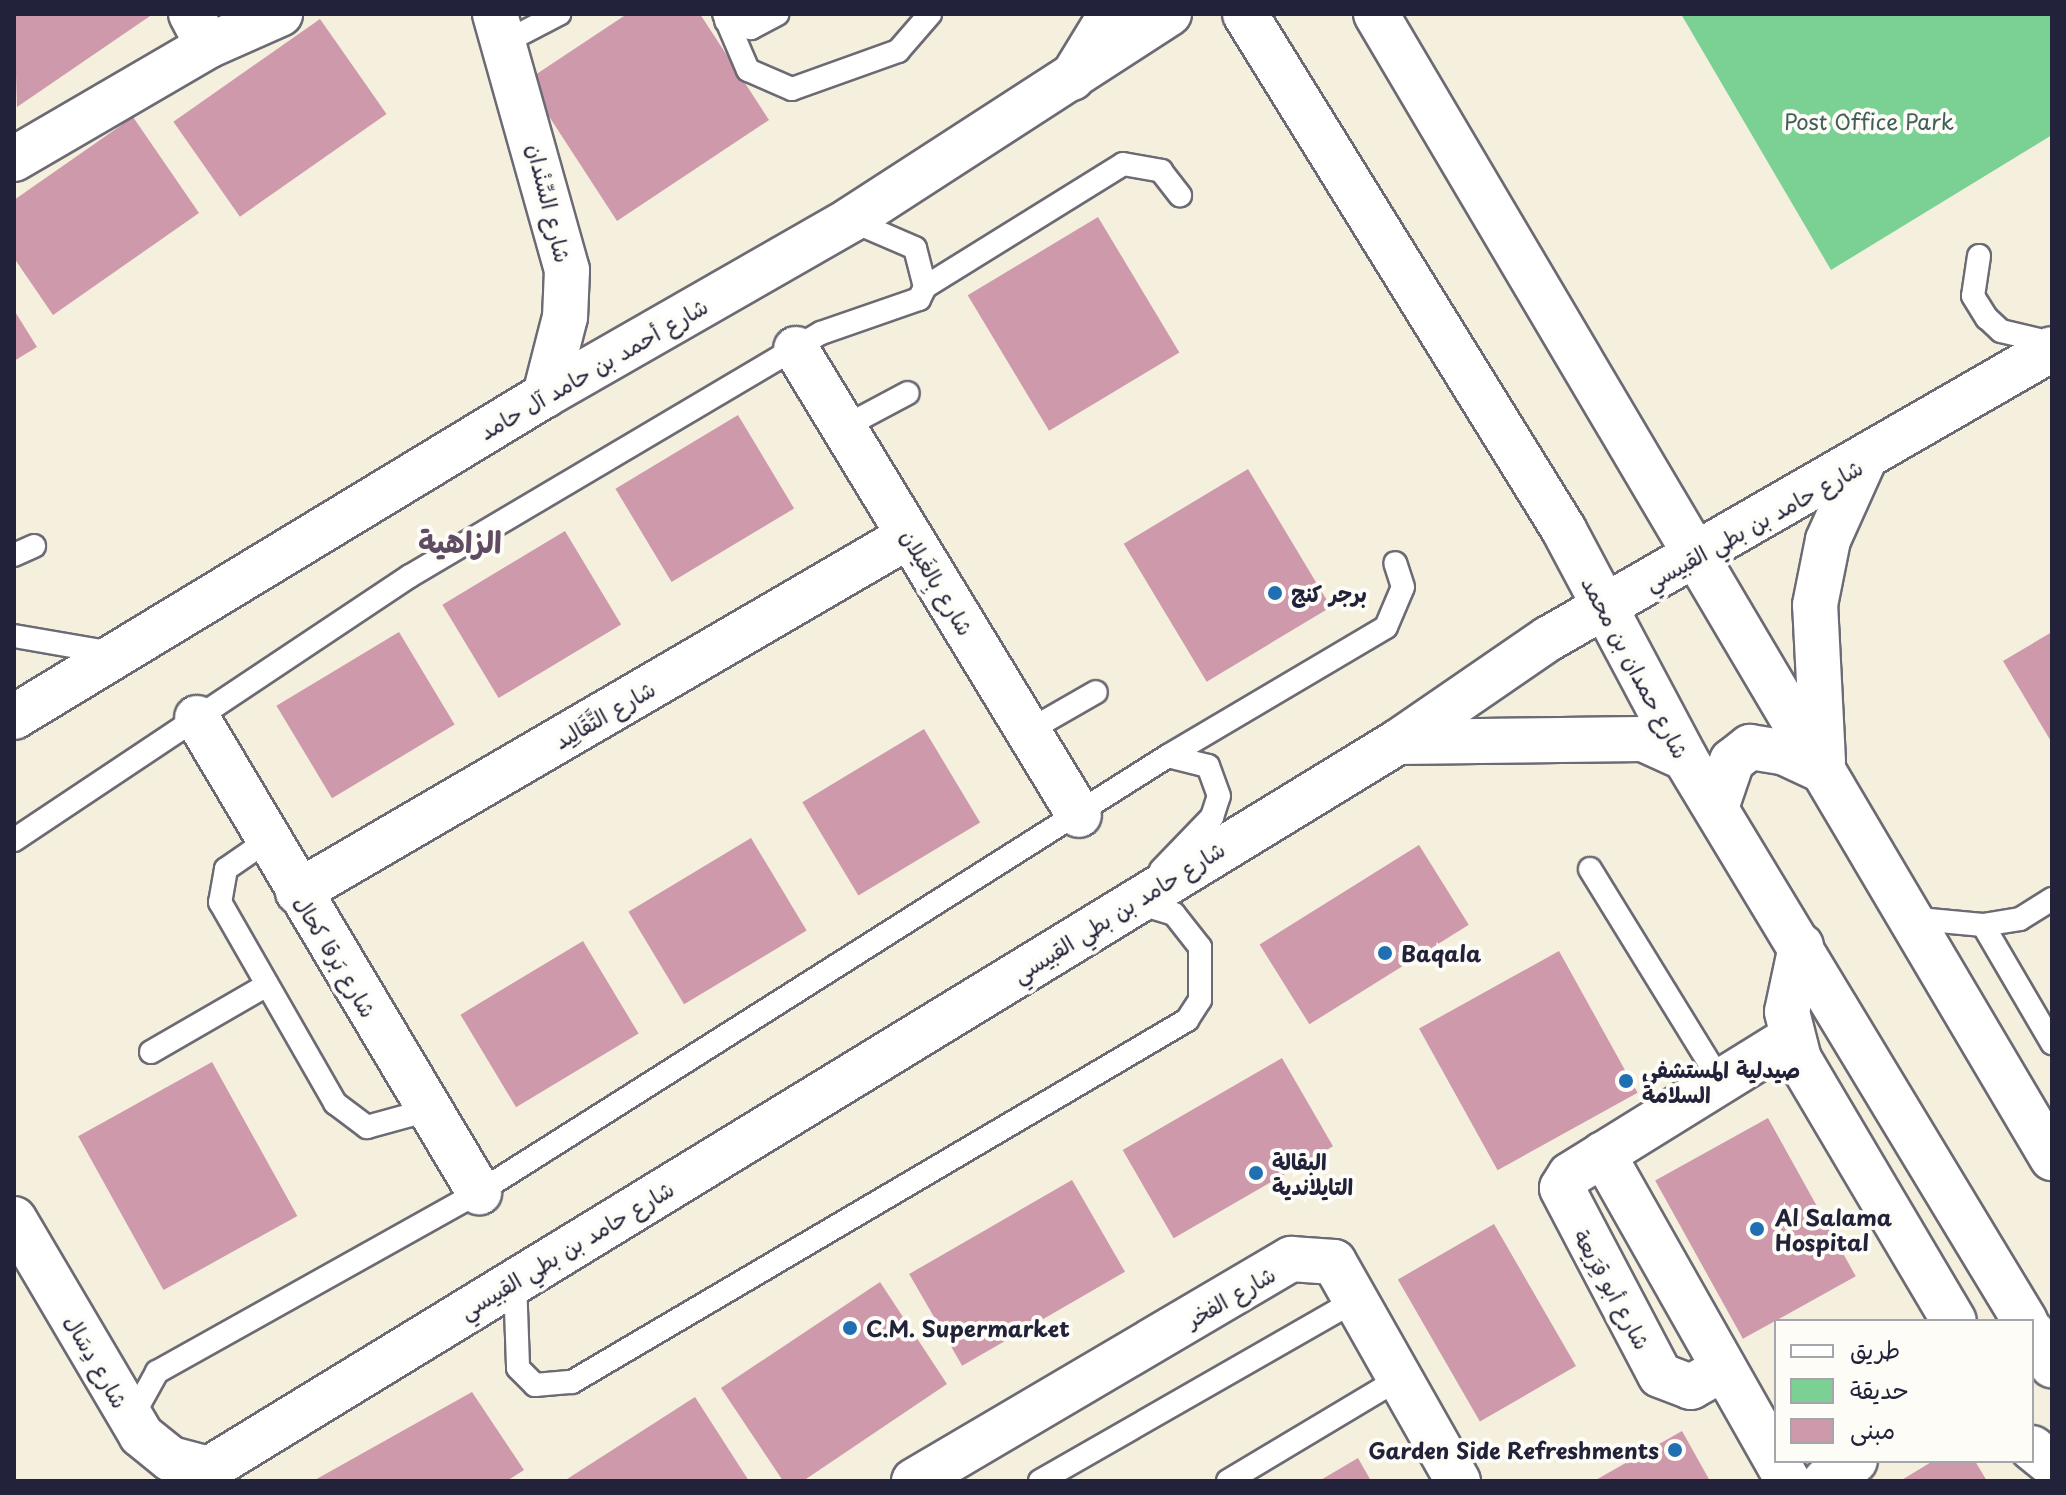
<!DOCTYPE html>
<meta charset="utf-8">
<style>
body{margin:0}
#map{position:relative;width:2066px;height:1495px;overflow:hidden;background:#f4f0dd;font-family:"Playpen Sans","Playpen Sans Arabic",sans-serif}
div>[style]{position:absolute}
.green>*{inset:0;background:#7bd093}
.building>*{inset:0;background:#cf99ac;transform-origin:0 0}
.roads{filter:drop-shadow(2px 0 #6c6a74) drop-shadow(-2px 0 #6c6a74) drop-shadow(0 2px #6c6a74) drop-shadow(0 -2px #6c6a74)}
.lane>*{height:22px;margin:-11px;padding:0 11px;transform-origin:11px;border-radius:11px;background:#fff}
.street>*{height:44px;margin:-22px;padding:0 22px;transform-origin:22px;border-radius:22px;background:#fff}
.secondary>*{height:44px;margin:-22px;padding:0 22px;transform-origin:22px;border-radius:22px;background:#fff}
.primary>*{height:44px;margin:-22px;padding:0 22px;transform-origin:22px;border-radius:22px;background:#fff}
.dots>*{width:22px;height:22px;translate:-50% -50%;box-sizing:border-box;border:4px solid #fdfcf7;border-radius:50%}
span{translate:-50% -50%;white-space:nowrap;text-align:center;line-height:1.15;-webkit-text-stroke:8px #fdfcf7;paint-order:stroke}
.park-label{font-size:22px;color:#415f5a}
.street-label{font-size:22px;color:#22223b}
.poi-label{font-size:22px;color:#22223b;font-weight:700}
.left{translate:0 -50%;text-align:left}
.right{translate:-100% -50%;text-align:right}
.district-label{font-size:30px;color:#5f4c63;font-weight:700}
.frame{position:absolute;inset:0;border:16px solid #22223b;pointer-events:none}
.legend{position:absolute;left:1774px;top:1319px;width:260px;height:144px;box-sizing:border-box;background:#fdfcf7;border:2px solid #a5a5ac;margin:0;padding:10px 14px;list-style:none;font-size:24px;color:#22223b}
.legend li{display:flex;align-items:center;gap:16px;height:40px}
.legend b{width:40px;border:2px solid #a5a5ac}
</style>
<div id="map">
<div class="green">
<div style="clip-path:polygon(1681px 14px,2052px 14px,2052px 135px,1831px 270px)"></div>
</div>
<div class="building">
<div style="clip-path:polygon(14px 14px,153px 14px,17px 107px)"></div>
<div style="clip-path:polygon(627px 14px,700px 14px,769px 120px,617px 221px,526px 81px)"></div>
<div style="left:320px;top:19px;width:116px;height:179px;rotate:55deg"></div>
<div style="clip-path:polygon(133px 117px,199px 213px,53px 315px,14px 258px,14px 200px)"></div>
<div style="left:1098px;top:217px;width:158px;height:152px;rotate:59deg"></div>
<div style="clip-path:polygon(14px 310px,37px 347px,14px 361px)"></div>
<div style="left:738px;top:415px;width:109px;height:143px;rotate:59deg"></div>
<div style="left:1248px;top:469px;width:161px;height:145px;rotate:59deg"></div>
<div style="left:565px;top:531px;width:109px;height:143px;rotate:59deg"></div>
<div style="left:399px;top:632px;width:108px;height:143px;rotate:59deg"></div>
<div style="clip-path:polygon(2052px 632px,2052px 743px,2003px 661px)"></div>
<div style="left:924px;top:729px;width:109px;height:142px;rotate:59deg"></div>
<div style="left:751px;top:838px;width:108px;height:143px;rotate:59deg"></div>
<div style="left:1419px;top:845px;width:94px;height:188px;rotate:58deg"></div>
<div style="left:583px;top:941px;width:108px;height:143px;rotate:59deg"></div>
<div style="left:1559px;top:951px;width:162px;height:160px;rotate:61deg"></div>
<div style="left:1282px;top:1058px;width:102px;height:184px;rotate:60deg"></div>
<div style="left:212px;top:1062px;width:176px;height:153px;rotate:61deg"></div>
<div style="left:1768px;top:1118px;width:181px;height:129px;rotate:61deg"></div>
<div style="left:1072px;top:1180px;width:106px;height:188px;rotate:60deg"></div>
<div style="left:1494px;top:1224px;width:164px;height:111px;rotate:60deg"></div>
<div style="clip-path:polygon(880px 1282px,947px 1384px,803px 1481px,783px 1481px,721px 1388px)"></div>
<div style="clip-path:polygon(472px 1392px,524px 1470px,507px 1481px,313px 1481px)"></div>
<div style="clip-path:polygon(695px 1397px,749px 1481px,564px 1481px)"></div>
<div style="clip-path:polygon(1682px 1431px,1710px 1481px,1594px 1481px)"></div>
<div style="clip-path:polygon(1358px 1458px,1371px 1481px,1319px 1481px)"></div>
<div style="clip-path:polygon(1933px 1461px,1975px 1461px,1987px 1481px,1900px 1481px)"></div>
</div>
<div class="roads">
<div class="lane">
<div style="left:724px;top:14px;width:61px;rotate:66.8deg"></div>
<div style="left:748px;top:70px;width:48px;rotate:23.4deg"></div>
<div style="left:792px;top:89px;width:113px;rotate:-19.7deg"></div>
<div style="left:898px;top:51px;width:49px;rotate:-49.1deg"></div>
<div style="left:726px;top:21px;width:26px;rotate:16deg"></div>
<div style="left:751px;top:28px;width:30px;rotate:-28deg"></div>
<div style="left:507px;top:41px;width:59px;rotate:-27.4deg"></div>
<div style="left:1979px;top:256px;width:40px;rotate:98.5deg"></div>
<div style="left:1973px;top:296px;width:26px;rotate:58deg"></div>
<div style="left:1987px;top:318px;width:19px;rotate:43deg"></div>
<div style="left:2001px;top:331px;width:52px;rotate:13.2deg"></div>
<div style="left:925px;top:287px;width:233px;rotate:-31.8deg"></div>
<div style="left:1123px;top:164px;width:39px;rotate:10deg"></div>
<div style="left:1161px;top:171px;width:31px;rotate:52deg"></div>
<div style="left:844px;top:427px;width:72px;rotate:-28deg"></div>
<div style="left:14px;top:555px;width:22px;rotate:-24deg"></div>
<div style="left:14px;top:636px;width:99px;rotate:9.8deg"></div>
<div style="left:1028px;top:731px;width:78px;rotate:-29.8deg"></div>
<div style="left:14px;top:840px;width:476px;rotate:-33.7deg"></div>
<div style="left:410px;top:576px;width:477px;rotate:-30.6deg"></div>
<div style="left:821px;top:333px;width:104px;rotate:-19.1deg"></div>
<div style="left:919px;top:299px;width:13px;rotate:-63deg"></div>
<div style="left:925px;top:287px;width:40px;rotate:-104.4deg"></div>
<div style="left:915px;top:248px;width:71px;rotate:-156.7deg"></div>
<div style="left:268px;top:840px;width:51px;rotate:145.4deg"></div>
<div style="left:226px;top:869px;width:34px;rotate:100deg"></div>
<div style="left:220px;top:902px;width:232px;rotate:60.2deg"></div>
<div style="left:335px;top:1103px;width:40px;rotate:37deg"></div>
<div style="left:367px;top:1127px;width:64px;rotate:-15.3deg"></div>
<div style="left:1590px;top:869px;width:250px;rotate:58.4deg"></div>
<div style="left:1161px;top:870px;width:74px;rotate:-46.1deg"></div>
<div style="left:1212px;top:817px;width:22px;rotate:-72deg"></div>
<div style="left:1219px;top:796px;width:32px;rotate:-110deg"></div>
<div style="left:1208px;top:766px;width:41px;rotate:-166deg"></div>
<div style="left:1908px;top:918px;width:75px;rotate:5.3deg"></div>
<div style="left:1983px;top:925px;width:37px;rotate:-9deg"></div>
<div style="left:2020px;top:919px;width:38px;rotate:-32deg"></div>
<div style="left:1983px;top:925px;width:137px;rotate:59.7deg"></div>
<div style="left:151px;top:1052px;width:134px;rotate:-30deg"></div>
<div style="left:515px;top:1280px;width:88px;rotate:88deg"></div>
<div style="left:518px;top:1368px;width:24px;rotate:45deg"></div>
<div style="left:535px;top:1385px;width:37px;rotate:-5deg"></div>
<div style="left:572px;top:1382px;width:714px;rotate:-30.48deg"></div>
<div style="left:1187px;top:1020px;width:24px;rotate:-57deg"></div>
<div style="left:1200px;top:1000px;width:53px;rotate:-90deg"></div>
<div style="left:1200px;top:947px;width:42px;rotate:-128.2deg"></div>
<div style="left:1174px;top:914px;width:37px;rotate:-163deg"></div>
<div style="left:131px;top:1419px;width:54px;rotate:-61deg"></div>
<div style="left:157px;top:1372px;width:369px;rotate:-29.2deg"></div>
<div style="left:479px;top:1192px;width:815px;rotate:-32.33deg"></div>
<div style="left:1168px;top:756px;width:253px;rotate:-30.6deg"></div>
<div style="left:1386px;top:627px;width:43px;rotate:-67deg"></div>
<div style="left:1403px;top:587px;width:25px;rotate:-108deg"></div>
<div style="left:1040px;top:1481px;width:362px;rotate:-29.8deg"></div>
<div style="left:1228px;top:1481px;width:200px;rotate:-30.9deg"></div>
</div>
<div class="street">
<div style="left:191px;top:14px;width:36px;rotate:62deg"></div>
<div style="left:495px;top:14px;width:266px;rotate:74.3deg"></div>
<div style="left:567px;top:270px;width:47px;rotate:92.4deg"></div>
<div style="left:565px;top:317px;width:81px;rotate:104.4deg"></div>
<div style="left:14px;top:159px;width:225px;rotate:-30.2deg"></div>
<div style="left:208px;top:46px;width:79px;rotate:-24deg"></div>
<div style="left:796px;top:349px;width:545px;rotate:58.73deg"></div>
<div style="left:197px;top:718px;width:552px;rotate:59.25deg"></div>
<div style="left:298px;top:892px;width:707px;rotate:-30.23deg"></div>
<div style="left:1801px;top:946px;width:67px;rotate:102deg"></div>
<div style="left:1787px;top:1012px;width:49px;rotate:75.7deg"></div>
<div style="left:1799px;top:1059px;width:304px;rotate:59.4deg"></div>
<div style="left:1603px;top:1154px;width:376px;rotate:60.5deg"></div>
<div style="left:14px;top:1219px;width:251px;rotate:59.5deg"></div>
<div style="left:141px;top:1435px;width:38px;rotate:39deg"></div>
<div style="left:171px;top:1459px;width:38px;rotate:15deg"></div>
<div style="left:1723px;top:1369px;width:37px;rotate:151deg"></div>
<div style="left:1691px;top:1387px;width:33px;rotate:-159deg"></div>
<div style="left:1660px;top:1375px;width:211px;rotate:-117.7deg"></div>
<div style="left:1562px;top:1188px;width:15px;rotate:-58deg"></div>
<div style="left:1570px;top:1175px;width:260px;rotate:-31.8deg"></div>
<div style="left:2032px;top:1448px;width:26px;rotate:39deg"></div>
<div style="left:914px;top:1481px;width:438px;rotate:-30.5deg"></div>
<div style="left:1291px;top:1259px;width:43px;rotate:4deg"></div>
<div style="left:1334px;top:1262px;width:252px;rotate:60.5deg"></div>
<div style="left:1825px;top:1481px;width:36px;rotate:-34deg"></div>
</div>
<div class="secondary">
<div style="left:14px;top:717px;width:621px;rotate:-31.23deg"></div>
<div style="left:545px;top:395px;width:352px;rotate:-29.8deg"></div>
<div style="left:850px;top:220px;width:380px;rotate:-32.9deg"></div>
<div style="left:189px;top:1481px;width:1417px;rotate:-31.44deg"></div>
<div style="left:1398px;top:742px;width:182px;rotate:-34.5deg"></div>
<div style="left:1548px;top:639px;width:581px;rotate:-29.92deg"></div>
</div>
<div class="primary">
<div style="left:1245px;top:14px;width:607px;rotate:58.27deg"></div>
<div style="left:1564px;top:530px;width:258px;rotate:62deg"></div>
<div style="left:1685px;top:758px;width:658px;rotate:58.87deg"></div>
<div style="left:1376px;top:14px;width:1329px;rotate:59.42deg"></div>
<div style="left:1072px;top:78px;width:75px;rotate:-58.6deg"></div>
<div style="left:1398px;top:742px;width:245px;rotate:-0.7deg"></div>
<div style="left:1643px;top:739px;width:46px;rotate:24.3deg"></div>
<div style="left:1823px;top:761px;width:156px;rotate:-92.9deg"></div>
<div style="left:1815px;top:605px;width:66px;rotate:-78.7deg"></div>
<div style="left:1828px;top:540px;width:85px;rotate:-65.8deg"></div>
<div style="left:1716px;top:808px;width:50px;rotate:-71.2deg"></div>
<div style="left:1732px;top:761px;width:23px;rotate:-38deg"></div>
<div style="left:1750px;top:747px;width:33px;rotate:9deg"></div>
<div style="left:1783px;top:752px;width:45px;rotate:24.9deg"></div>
<div style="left:2032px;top:1332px;width:39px;rotate:59deg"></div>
</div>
</div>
<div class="dots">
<div style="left:1275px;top:593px;background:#1f6fb2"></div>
<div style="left:1385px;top:953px;background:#1f6fb2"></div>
<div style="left:1626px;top:1081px;background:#1f6fb2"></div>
<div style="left:1256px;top:1173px;background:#1f6fb2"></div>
<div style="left:1757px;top:1229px;background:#1f6fb2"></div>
<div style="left:850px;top:1328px;background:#1f6fb2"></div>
<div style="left:1675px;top:1450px;background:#1f6fb2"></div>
</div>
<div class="park-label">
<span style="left:1869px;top:121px">Post Office Park</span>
</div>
<div class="street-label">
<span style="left:550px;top:203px;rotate:76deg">شارع السِّنْدان</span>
<span style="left:593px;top:368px;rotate:-30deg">شارع أحمد بن حامد آل حامد</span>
<span style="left:1753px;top:524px;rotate:-29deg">شارع حامد بن بطي القبيسي</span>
<span style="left:938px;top:582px;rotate:59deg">شارع بِالغَيلان</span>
<span style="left:1636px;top:667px;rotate:62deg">شارع حمدان بن محمد</span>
<span style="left:604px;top:714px;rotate:-30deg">شارع التَّقَالِيد</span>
<span style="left:1118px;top:911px;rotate:-32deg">شارع حامد بن بطي القبيسي</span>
<span style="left:336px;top:956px;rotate:59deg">شارع بَرقا كحال</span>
<span style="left:566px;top:1249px;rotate:-31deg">شارع حامد بن بطي القبيسي</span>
<span style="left:1613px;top:1289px;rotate:61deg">شارع أبو قِرَيعة</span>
<span style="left:1230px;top:1296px;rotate:-30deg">شارع الفخر</span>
<span style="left:97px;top:1361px;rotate:60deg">شارع دِسَال</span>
</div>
<div class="poi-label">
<span class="left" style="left:1291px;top:593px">برجر كنج</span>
<span class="left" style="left:1401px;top:953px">Baqala</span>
<span class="left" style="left:1642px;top:1081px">صيدلية المستشفى<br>السلامة</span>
<span class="left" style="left:1272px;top:1173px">البقالة<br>التايلاندية</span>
<span class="left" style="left:1775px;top:1229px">Al Salama<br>Hospital</span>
<span class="left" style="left:866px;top:1328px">C.M. Supermarket</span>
<span class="right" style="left:1659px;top:1450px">Garden Side Refreshments</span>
</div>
<div class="district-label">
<span style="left:460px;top:541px">الزاهية</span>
</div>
<div class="frame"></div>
<ul class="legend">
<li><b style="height:10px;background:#fff"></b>طريق</li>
<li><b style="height:22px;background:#7bd093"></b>حديقة</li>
<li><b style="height:22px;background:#cf99ac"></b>مبنى</li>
</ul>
</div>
